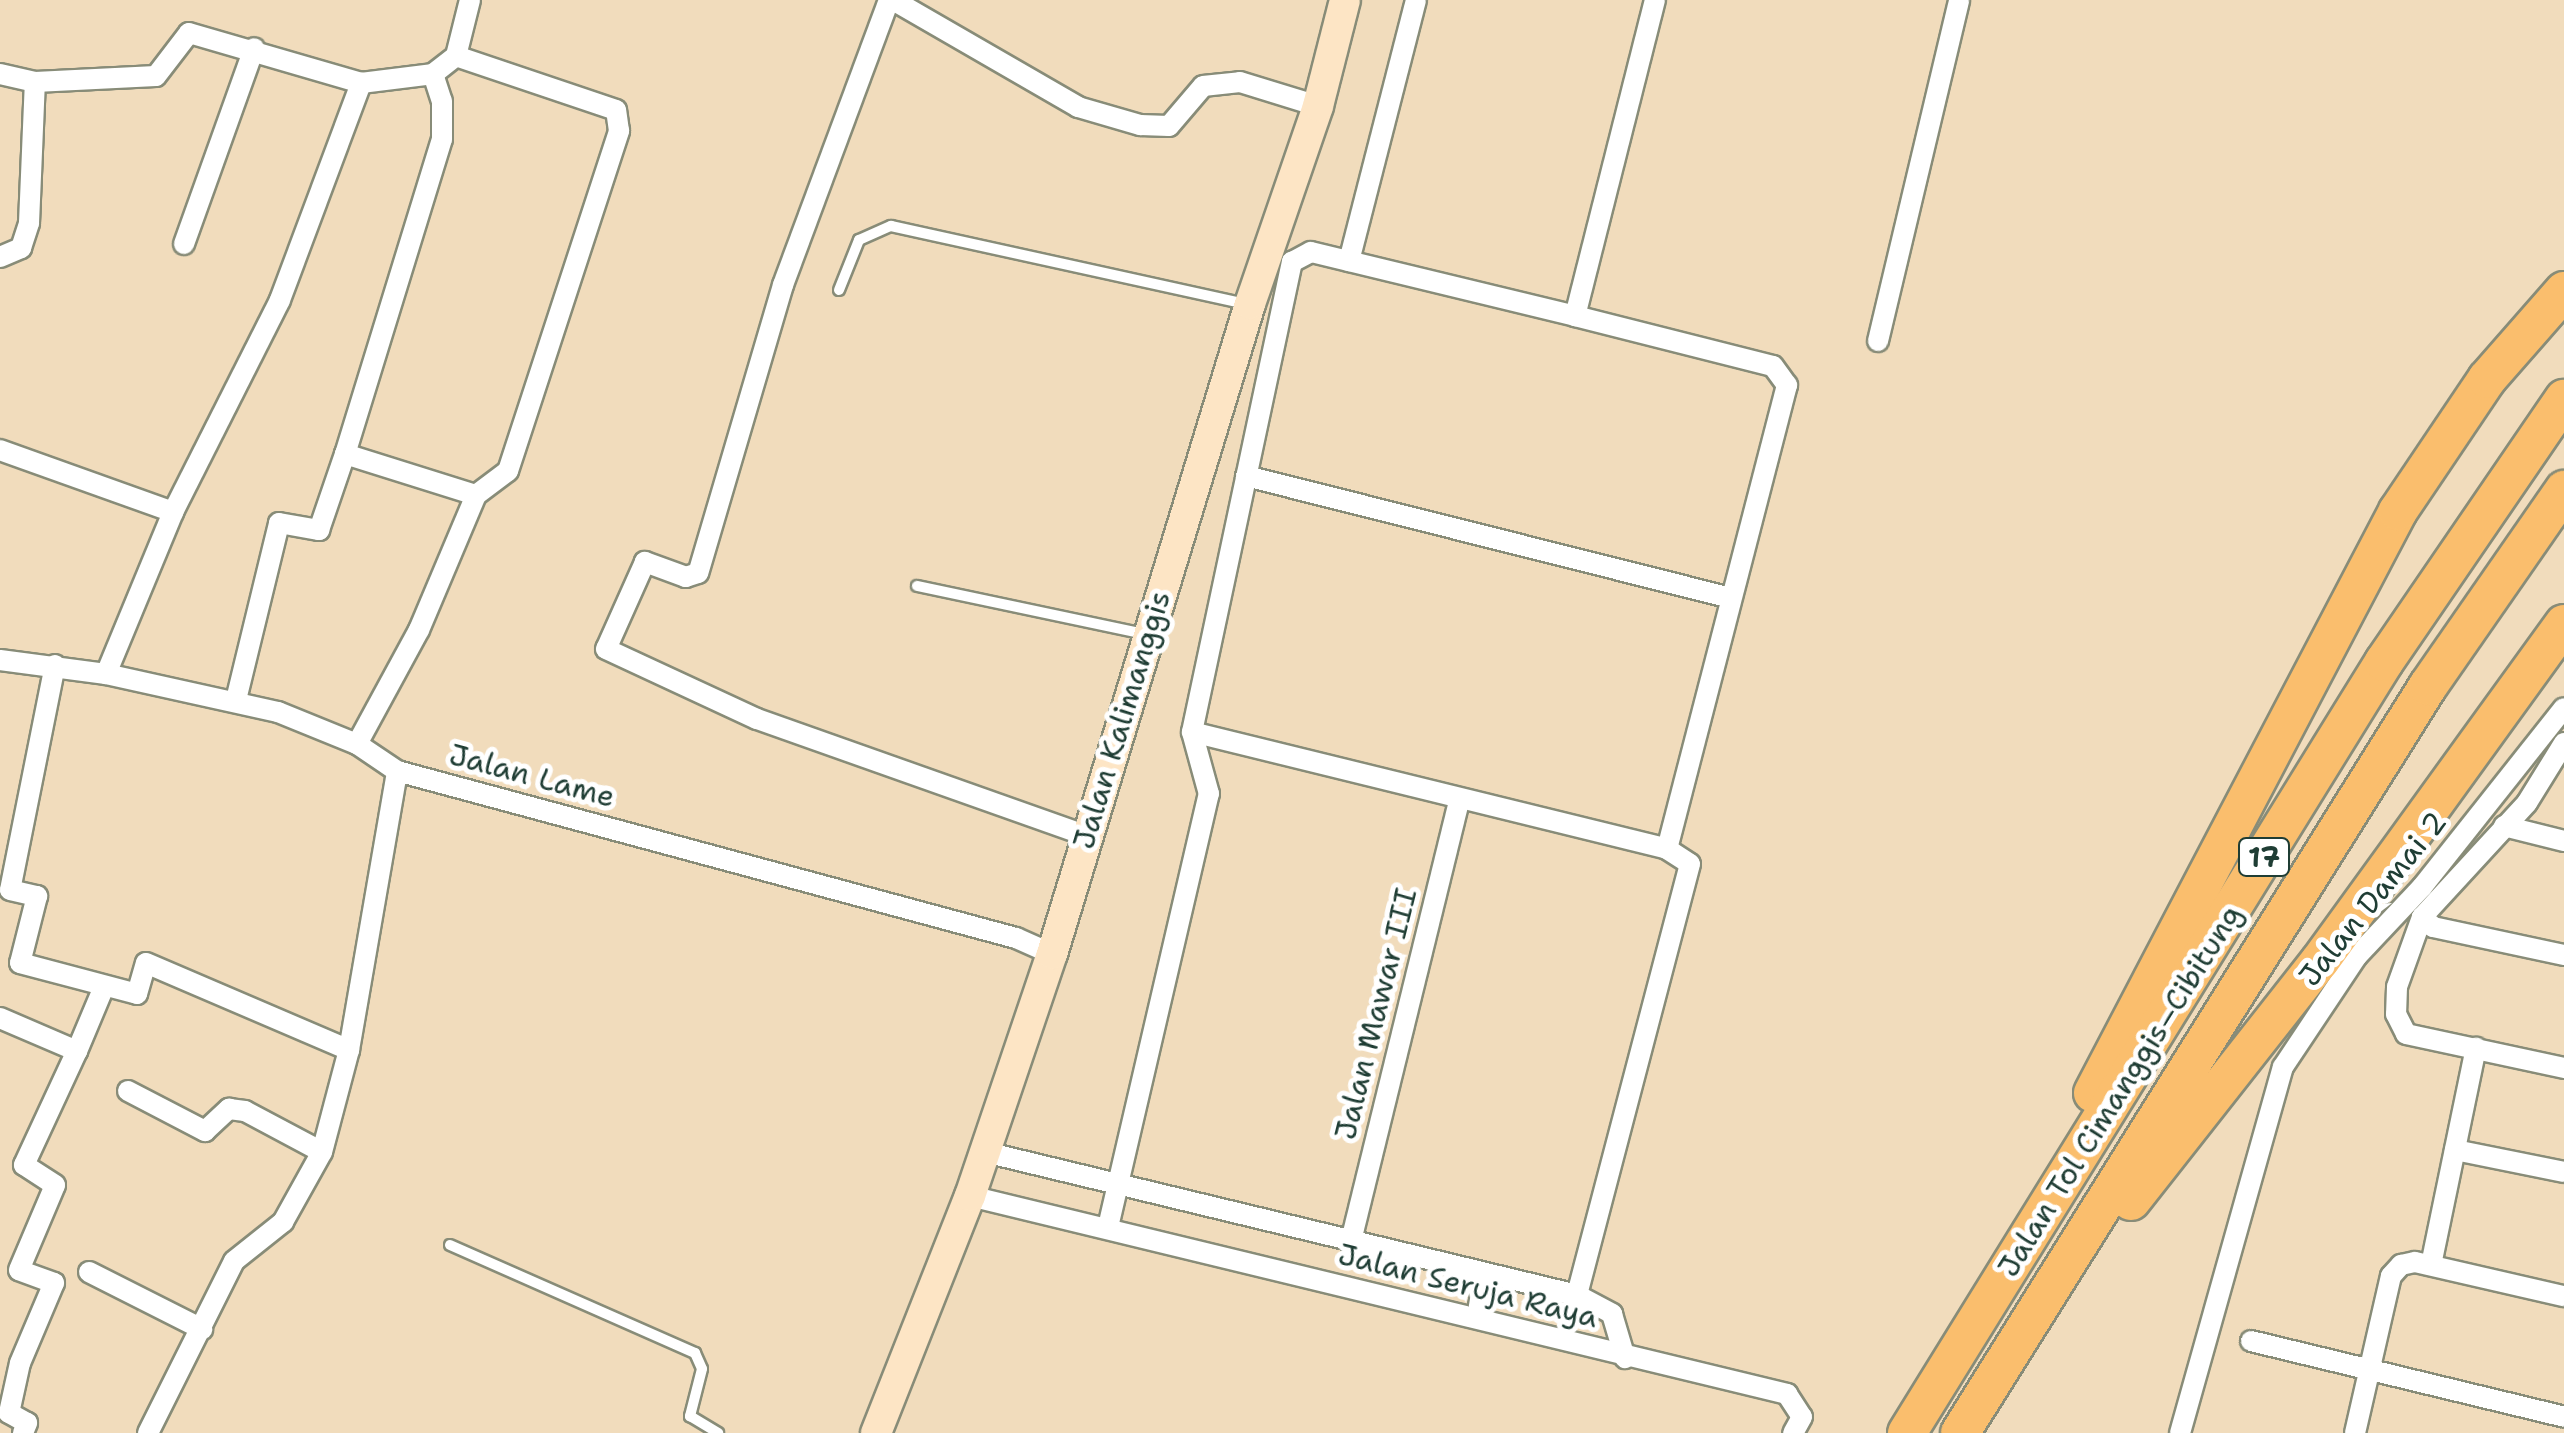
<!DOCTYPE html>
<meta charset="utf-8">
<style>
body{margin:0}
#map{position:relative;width:2564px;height:1433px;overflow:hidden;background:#f1dcbc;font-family:"Shantell Sans",sans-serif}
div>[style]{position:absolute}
.roads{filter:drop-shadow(2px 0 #888c78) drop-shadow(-2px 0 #888c78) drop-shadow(0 2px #888c78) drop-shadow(0 -2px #888c78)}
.lane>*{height:10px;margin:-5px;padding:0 5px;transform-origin:5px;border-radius:5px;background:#fff}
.street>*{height:20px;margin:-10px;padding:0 10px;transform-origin:10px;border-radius:10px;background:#fff}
.secondary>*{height:30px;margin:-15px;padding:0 15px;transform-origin:15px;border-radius:15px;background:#fde5c5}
.highway>*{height:38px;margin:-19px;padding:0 19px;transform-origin:19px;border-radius:19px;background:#fabe6d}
span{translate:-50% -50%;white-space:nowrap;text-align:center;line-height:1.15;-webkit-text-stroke:10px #fff;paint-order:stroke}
.shield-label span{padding:2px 8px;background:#fff;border:2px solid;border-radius:8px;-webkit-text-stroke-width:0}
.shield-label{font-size:28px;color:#1f3d34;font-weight:700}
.street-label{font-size:30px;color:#1f3d34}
</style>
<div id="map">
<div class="roads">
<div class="lane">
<div style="left:839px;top:290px;width:54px;rotate:-68.2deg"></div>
<div style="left:859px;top:240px;width:35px;rotate:-24deg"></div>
<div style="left:891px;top:226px;width:364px;rotate:12.4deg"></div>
<div style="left:917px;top:586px;width:233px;rotate:11.9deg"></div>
<div style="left:450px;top:1245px;width:268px;rotate:23.8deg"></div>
<div style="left:695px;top:1353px;width:17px;rotate:66deg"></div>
<div style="left:702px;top:1369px;width:49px;rotate:104.3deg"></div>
<div style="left:690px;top:1416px;width:33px;rotate:31deg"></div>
</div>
<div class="street">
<div style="left:889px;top:0;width:304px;rotate:110.4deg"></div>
<div style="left:783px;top:285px;width:300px;rotate:106.4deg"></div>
<div style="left:698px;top:573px;width:13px;rotate:162deg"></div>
<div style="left:686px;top:577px;width:44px;rotate:-159.9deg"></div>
<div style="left:645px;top:562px;width:95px;rotate:114.1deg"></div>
<div style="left:606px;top:649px;width:166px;rotate:24.9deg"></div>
<div style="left:757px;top:719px;width:350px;rotate:19.5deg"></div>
<div style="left:893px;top:0;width:214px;rotate:30deg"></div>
<div style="left:1078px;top:107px;width:65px;rotate:16.2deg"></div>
<div style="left:1140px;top:125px;width:29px;rotate:2deg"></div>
<div style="left:1169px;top:126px;width:52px;rotate:-49.6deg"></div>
<div style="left:1203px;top:86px;width:37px;rotate:-6deg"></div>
<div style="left:1240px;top:82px;width:82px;rotate:17.1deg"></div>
<div style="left:0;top:74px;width:36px;rotate:13deg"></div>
<div style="left:35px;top:82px;width:121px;rotate:-2.8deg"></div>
<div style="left:156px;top:76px;width:54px;rotate:-52.5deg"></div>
<div style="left:189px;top:33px;width:179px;rotate:16.2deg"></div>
<div style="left:361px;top:83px;width:73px;rotate:-7.1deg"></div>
<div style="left:433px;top:74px;width:29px;rotate:-38deg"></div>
<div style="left:456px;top:56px;width:58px;rotate:-76deg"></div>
<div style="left:433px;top:74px;width:28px;rotate:72deg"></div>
<div style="left:442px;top:101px;width:38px;rotate:90deg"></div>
<div style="left:442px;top:139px;width:330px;rotate:107.1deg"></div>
<div style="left:345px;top:454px;width:137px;rotate:17.4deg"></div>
<div style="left:476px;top:495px;width:40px;rotate:-37deg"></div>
<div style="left:508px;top:471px;width:358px;rotate:-71.9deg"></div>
<div style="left:619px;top:131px;width:21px;rotate:-98deg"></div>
<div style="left:616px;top:110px;width:169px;rotate:-161.4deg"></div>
<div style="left:184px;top:244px;width:208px;rotate:-70.3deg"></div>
<div style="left:0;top:257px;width:23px;rotate:-23deg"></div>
<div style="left:21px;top:248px;width:26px;rotate:-72deg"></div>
<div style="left:29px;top:223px;width:141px;rotate:-87.6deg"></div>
<div style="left:1349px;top:261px;width:269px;rotate:-75.6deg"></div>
<div style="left:1575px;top:316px;width:326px;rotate:-75.8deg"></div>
<div style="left:1878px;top:341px;width:350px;rotate:-76.6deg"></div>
<div style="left:0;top:450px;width:184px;rotate:19.7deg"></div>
<div style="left:1246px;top:476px;width:500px;rotate:14.12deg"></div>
<div style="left:0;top:660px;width:107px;rotate:7.5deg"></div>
<div style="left:106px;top:674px;width:176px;rotate:12.5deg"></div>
<div style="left:278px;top:712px;width:85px;rotate:22.1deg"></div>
<div style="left:357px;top:744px;width:48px;rotate:34deg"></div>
<div style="left:397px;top:771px;width:641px;rotate:15.1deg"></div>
<div style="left:1016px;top:938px;width:39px;rotate:24deg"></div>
<div style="left:55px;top:665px;width:229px;rotate:101.3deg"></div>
<div style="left:10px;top:890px;width:28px;rotate:13deg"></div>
<div style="left:37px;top:896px;width:69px;rotate:104.2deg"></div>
<div style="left:20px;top:963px;width:121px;rotate:14.8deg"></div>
<div style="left:137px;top:994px;width:32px;rotate:-74deg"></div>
<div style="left:146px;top:963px;width:221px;rotate:23.2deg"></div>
<div style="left:106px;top:674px;width:175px;rotate:-67.5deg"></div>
<div style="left:173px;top:512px;width:237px;rotate:-63.2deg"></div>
<div style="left:280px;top:300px;width:232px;rotate:-69.5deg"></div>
<div style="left:236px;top:700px;width:182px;rotate:-76.3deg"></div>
<div style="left:279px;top:523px;width:41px;rotate:9.9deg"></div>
<div style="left:319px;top:530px;width:80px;rotate:-71.1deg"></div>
<div style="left:1192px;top:732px;width:489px;rotate:13.8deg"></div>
<div style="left:1667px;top:849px;width:27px;rotate:33deg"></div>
<div style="left:1690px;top:864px;width:446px;rotate:104.7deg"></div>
<div style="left:2564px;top:743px;width:70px;rotate:121.7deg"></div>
<div style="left:2527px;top:803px;width:155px;rotate:132.6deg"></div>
<div style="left:2422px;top:917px;width:15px;rotate:42deg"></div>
<div style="left:2433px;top:927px;width:134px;rotate:12.1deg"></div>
<div style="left:357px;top:744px;width:130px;rotate:-61.5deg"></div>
<div style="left:419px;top:630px;width:147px;rotate:-67.1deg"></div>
<div style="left:2504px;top:826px;width:62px;rotate:14deg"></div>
<div style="left:2422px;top:917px;width:74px;rotate:109.7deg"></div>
<div style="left:2397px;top:987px;width:27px;rotate:92deg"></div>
<div style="left:2396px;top:1014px;width:22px;rotate:63deg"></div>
<div style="left:2406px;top:1034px;width:162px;rotate:12.1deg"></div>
<div style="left:0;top:1018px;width:84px;rotate:23.2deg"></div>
<div style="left:77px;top:1051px;width:67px;rotate:-67.2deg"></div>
<div style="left:128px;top:1091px;width:87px;rotate:27.5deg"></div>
<div style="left:205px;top:1131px;width:33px;rotate:-43deg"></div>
<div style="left:229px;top:1109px;width:16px;rotate:7deg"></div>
<div style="left:245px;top:1111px;width:87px;rotate:28deg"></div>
<div style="left:2455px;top:1150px;width:111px;rotate:11.4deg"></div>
<div style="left:985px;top:1152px;width:609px;rotate:13.58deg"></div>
<div style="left:1577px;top:1295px;width:40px;rotate:28deg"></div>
<div style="left:1612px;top:1314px;width:46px;rotate:73.5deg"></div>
<div style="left:970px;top:1196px;width:841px;rotate:13.62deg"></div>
<div style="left:1787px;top:1394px;width:27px;rotate:57deg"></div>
<div style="left:1802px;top:1417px;width:18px;rotate:119deg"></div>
<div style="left:1108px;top:1227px;width:445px;rotate:-76.9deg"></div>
<div style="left:1209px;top:794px;width:64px;rotate:-105.3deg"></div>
<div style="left:1192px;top:732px;width:481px;rotate:-78deg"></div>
<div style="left:1292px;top:262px;width:21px;rotate:-28deg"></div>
<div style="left:1311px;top:252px;width:272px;rotate:13.6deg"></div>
<div style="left:1575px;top:316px;width:204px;rotate:14.2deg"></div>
<div style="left:1773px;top:366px;width:24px;rotate:54deg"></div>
<div style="left:1787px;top:385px;width:479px;rotate:104.5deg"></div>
<div style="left:1351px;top:1241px;width:452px;rotate:-76.2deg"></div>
<div style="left:2431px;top:1265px;width:222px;rotate:-78.3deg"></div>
<div style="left:89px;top:1272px;width:127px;rotate:26.8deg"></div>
<div style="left:1477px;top:1318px;width:44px;rotate:-80.8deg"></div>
<div style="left:2251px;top:1341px;width:322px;rotate:13.6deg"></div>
<div style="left:23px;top:1433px;width:11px;rotate:-68deg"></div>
<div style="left:27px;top:1423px;width:21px;rotate:-151deg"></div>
<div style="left:9px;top:1413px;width:51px;rotate:-77.6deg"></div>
<div style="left:20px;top:1363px;width:87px;rotate:-67deg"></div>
<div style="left:54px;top:1283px;width:37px;rotate:-160deg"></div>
<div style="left:19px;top:1270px;width:92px;rotate:-67deg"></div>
<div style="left:55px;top:1185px;width:37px;rotate:-147deg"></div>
<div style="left:24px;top:1165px;width:126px;rotate:-65.1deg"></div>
<div style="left:148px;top:1433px;width:192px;rotate:-63.4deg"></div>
<div style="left:234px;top:1261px;width:63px;rotate:-38.5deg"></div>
<div style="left:283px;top:1222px;width:80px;rotate:-60.9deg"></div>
<div style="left:322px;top:1152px;width:106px;rotate:-75.2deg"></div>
<div style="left:349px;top:1050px;width:283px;rotate:-80.2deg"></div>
<div style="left:2180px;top:1433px;width:380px;rotate:-74.3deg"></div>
<div style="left:2283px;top:1067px;width:133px;rotate:-56.3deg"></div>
<div style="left:2357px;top:956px;width:95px;rotate:-46.7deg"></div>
<div style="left:2422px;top:887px;width:228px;rotate:-51.6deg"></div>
<div style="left:2355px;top:1433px;width:161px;rotate:-77.1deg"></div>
<div style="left:2391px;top:1276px;width:15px;rotate:-48deg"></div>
<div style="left:2401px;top:1265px;width:14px;rotate:-12deg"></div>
<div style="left:2415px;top:1262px;width:153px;rotate:12.9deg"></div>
</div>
<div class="secondary">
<div style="left:876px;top:1433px;width:255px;rotate:-68.4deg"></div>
<div style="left:970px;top:1196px;width:256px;rotate:-71.3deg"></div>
<div style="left:1052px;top:954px;width:679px;rotate:-73.06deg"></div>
<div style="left:1250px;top:304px;width:209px;rotate:-71deg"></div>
<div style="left:1318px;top:106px;width:109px;rotate:-75.7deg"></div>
</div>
<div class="highway">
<div style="left:2093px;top:1093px;width:657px;rotate:-62.34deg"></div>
<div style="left:2398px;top:511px;width:159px;rotate:-56deg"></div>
<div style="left:2487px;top:379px;width:117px;rotate:-48.8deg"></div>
<div style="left:2131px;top:1201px;width:305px;rotate:-51.8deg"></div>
<div style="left:2320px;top:961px;width:416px;rotate:-54.1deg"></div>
<div style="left:1907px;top:1433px;width:907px;rotate:-58.26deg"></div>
<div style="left:2384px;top:662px;width:319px;rotate:-55.6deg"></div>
<div style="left:1960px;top:1433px;width:881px;rotate:-57.93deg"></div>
<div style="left:2428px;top:686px;width:239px;rotate:-55.2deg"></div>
</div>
</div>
<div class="shield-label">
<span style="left:2264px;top:857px">17</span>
</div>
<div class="street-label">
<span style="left:1122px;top:720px;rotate:-73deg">Jalan Kalimanggis</span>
<span style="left:532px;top:776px;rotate:15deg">Jalan Lame</span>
<span style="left:2373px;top:899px;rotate:-51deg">Jalan Damai 2</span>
<span style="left:1376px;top:1014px;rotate:-76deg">Jalan Mawar III</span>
<span style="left:2120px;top:1091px;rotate:-58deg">Jalan Tol Cimanggis–Cibitung</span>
<span style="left:1468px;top:1286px;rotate:14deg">Jalan Seruja Raya</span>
</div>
</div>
